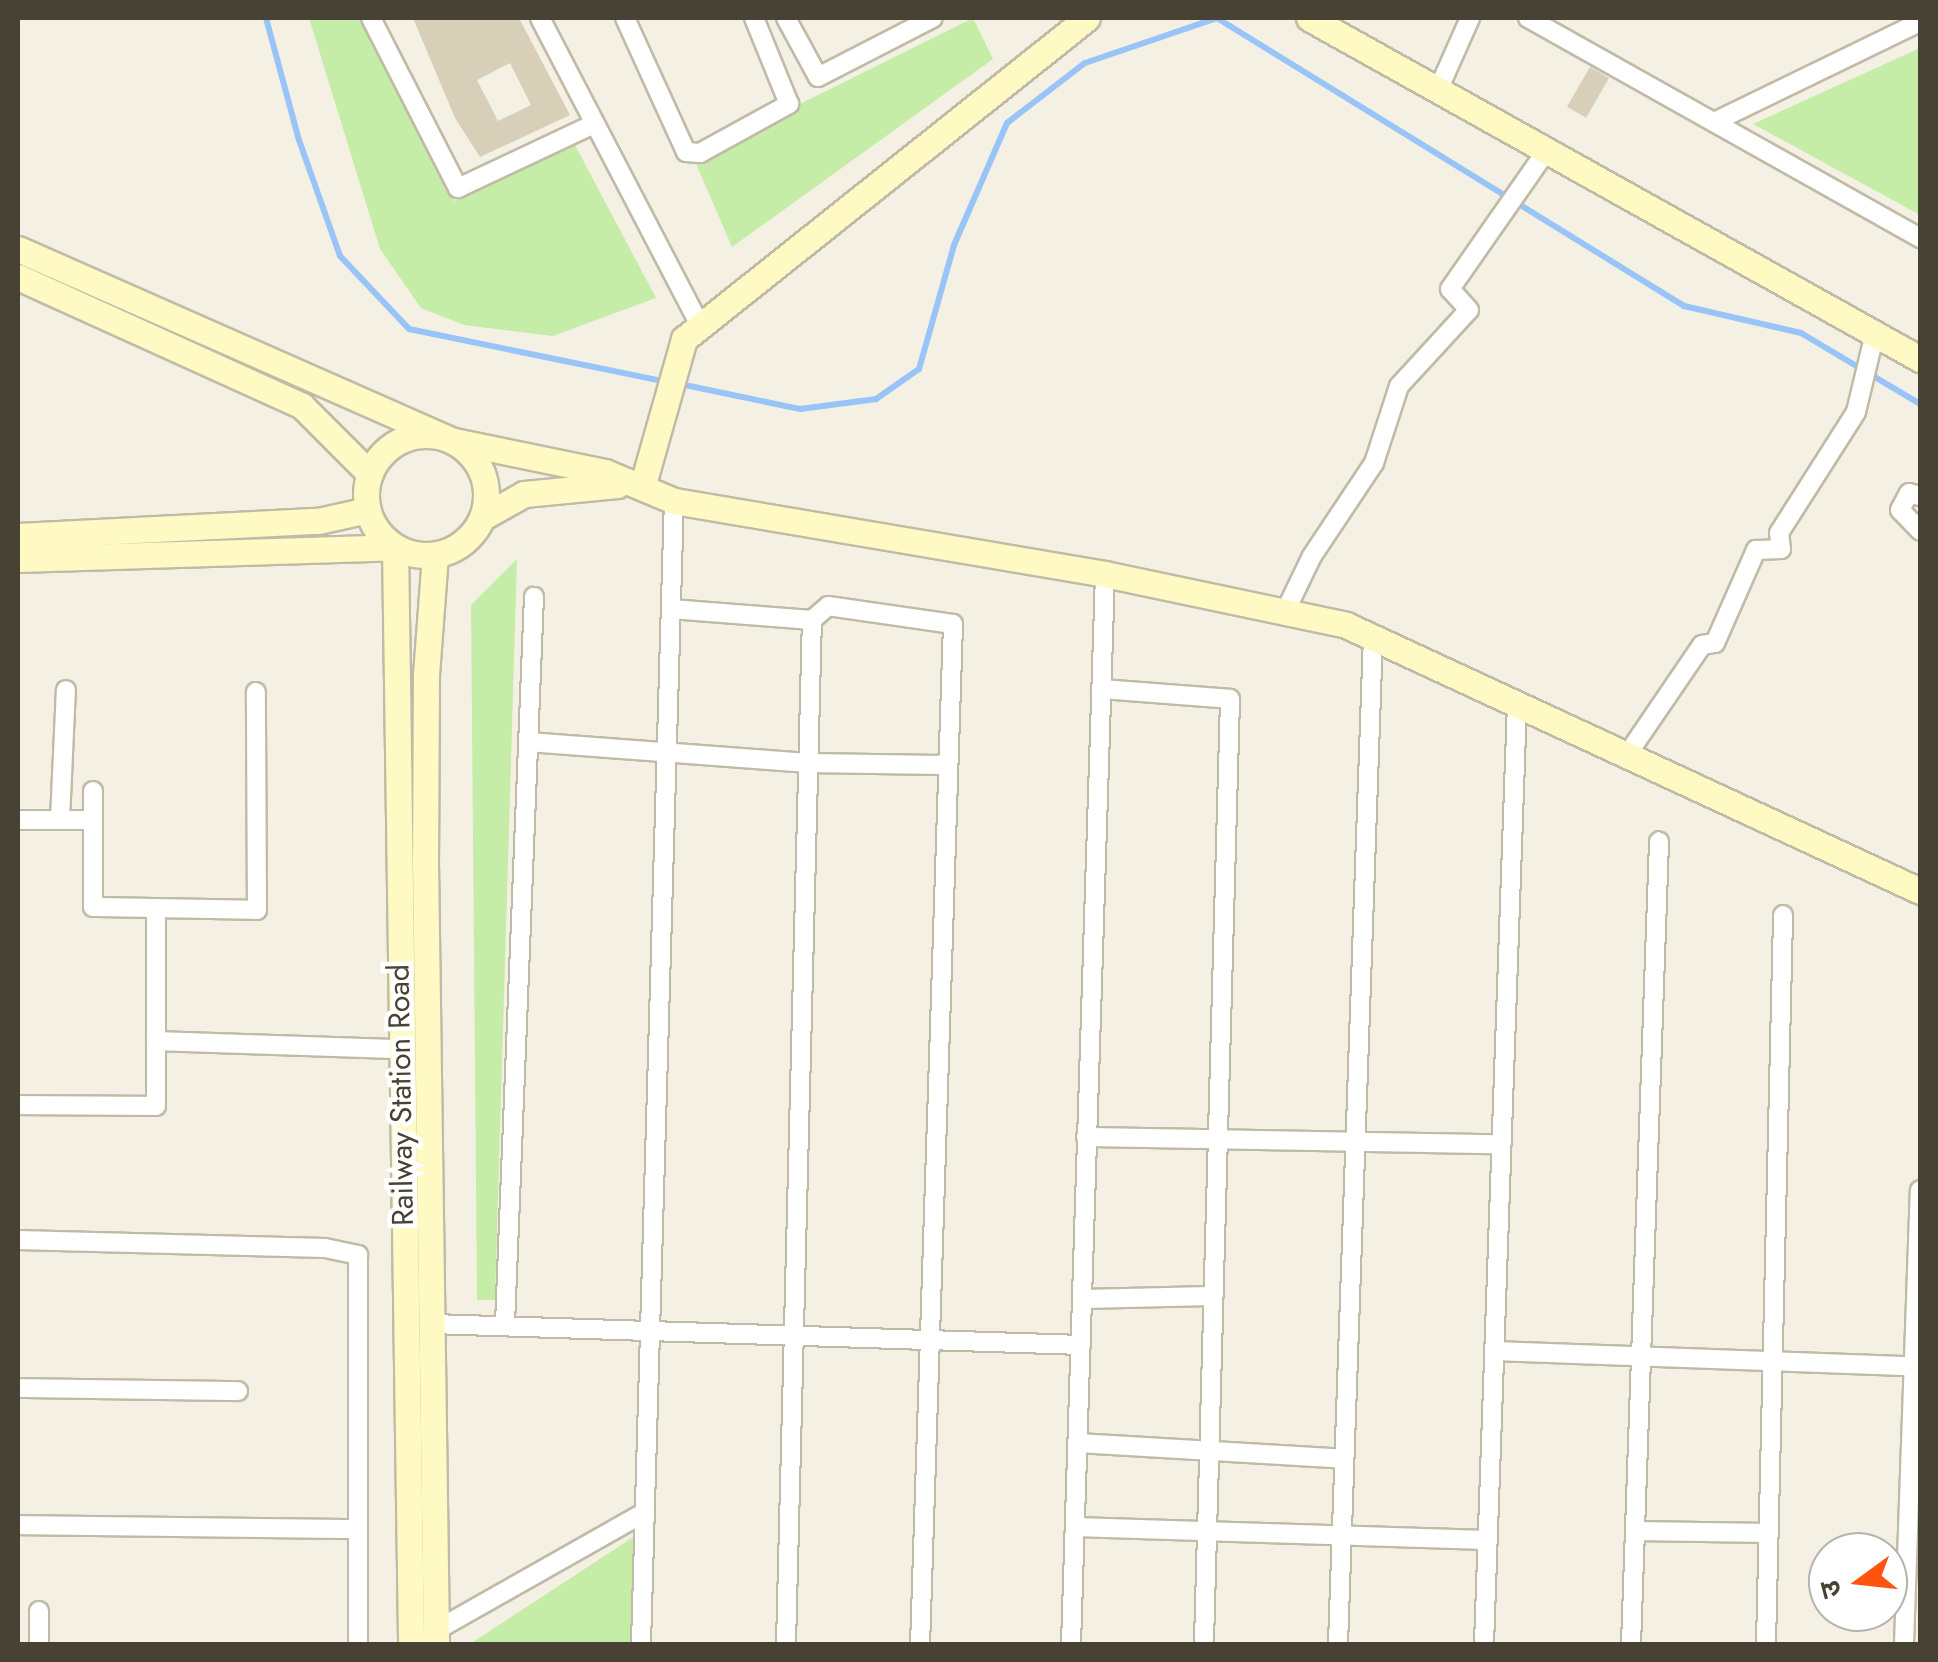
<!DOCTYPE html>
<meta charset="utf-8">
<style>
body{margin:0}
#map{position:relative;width:1938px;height:1662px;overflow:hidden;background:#f4f1e4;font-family:Jost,"Noto Sans Devanagari",sans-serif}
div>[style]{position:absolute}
.green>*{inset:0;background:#c5eda8}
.stream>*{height:6px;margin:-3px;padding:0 3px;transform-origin:3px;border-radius:3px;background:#99c4f8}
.building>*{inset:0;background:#d7cfb8;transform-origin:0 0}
.roads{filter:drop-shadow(2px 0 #c0bba6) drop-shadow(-2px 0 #c0bba6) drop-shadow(0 2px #c0bba6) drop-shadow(0 -2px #c0bba6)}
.street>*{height:18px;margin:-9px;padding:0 9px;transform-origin:9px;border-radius:9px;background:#fff}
.secondary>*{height:25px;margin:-12.5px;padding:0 12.5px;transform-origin:12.5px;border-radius:12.5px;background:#fff9c3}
.secondary>.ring{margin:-12.5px;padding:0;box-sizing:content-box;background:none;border:25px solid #fff9c3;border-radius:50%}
span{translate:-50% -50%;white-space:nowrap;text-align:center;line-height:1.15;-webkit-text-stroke:9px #fff;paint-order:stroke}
.street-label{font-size:30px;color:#474233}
.frame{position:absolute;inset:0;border:20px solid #474233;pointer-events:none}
.north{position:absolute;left:1808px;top:1532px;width:100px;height:100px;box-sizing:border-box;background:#fff;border:2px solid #b5b3ad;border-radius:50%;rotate:255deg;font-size:28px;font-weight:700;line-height:40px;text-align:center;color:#474233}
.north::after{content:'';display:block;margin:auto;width:35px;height:45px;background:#ff5410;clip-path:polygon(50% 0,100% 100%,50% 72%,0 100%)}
</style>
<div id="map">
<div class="green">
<div style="clip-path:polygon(309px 18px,361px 18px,454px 201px,575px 145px,656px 298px,553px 336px,464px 325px,421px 308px,380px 249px)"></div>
<div style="clip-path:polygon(973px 18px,993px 59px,732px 247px,693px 157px)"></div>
<div style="clip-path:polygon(1920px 48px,1920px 215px,1753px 124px)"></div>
<div style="clip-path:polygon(517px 559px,495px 1300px,477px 1300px,471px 605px)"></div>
<div style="clip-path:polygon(638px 1534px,632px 1644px,470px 1644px)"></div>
</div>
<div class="stream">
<div style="left:266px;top:18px;width:126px;rotate:74.9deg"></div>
<div style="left:299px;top:140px;width:123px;rotate:70.5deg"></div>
<div style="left:340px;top:256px;width:100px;rotate:46.6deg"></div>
<div style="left:409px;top:329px;width:263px;rotate:11.6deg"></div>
<div style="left:680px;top:384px;width:123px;rotate:11.8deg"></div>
<div style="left:800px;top:409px;width:77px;rotate:-7.5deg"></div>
<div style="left:876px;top:399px;width:52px;rotate:-34.9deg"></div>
<div style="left:919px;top:369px;width:129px;rotate:-74.2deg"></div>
<div style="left:954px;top:245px;width:133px;rotate:-66.5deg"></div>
<div style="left:1007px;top:123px;width:98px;rotate:-37.6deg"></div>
<div style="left:1085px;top:63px;width:139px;rotate:-18.8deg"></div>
<div style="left:1217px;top:18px;width:549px;rotate:31.66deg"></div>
<div style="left:1684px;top:306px;width:120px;rotate:13deg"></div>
<div style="left:1801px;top:333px;width:139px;rotate:30.8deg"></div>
</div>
<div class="building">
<div style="clip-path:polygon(evenodd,413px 18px,519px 18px,570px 115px,480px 157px,455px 118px,413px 18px,510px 63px,531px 105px,498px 121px,477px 80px,510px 63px)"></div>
<div style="left:1590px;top:67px;width:22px;height:46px;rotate:30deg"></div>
</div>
<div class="roads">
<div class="street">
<div style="left:371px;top:18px;width:191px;rotate:62.9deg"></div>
<div style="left:458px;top:188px;width:148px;rotate:-25.2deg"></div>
<div style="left:540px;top:18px;width:346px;rotate:62.5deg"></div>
<div style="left:625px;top:18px;width:147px;rotate:65.5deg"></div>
<div style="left:686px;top:152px;width:14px;rotate:4deg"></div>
<div style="left:700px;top:153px;width:102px;rotate:-28.8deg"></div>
<div style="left:789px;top:104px;width:93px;rotate:-112.1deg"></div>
<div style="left:786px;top:18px;width:67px;rotate:61.5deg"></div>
<div style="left:818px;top:77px;width:129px;rotate:-27.2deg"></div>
<div style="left:1528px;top:18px;width:450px;rotate:29.3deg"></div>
<div style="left:1438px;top:90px;width:79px;rotate:-66deg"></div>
<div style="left:1714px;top:122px;width:229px;rotate:-25.9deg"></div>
<div style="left:1920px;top:496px;width:11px;rotate:-165deg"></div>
<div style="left:1909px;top:493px;width:19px;rotate:118deg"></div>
<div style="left:1900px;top:510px;width:29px;rotate:46deg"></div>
<div style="left:671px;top:609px;width:141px;rotate:4.5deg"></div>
<div style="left:812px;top:620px;width:21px;rotate:-41deg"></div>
<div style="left:828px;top:606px;width:126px;rotate:8.2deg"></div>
<div style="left:953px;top:624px;width:1021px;rotate:91.85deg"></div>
<div style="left:1285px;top:612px;width:62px;rotate:-64.3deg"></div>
<div style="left:1312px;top:556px;width:112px;rotate:-56.3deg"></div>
<div style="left:1374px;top:463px;width:81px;rotate:-72deg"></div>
<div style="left:1399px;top:386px;width:103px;rotate:-47.4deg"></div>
<div style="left:1469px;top:310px;width:28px;rotate:-132deg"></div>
<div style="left:1450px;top:289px;width:169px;rotate:-55.1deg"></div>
<div style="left:1101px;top:689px;width:129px;rotate:4.4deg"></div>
<div style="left:1230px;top:699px;width:945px;rotate:91.58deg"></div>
<div style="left:528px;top:742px;width:281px;rotate:4.3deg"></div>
<div style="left:808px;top:763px;width:133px;rotate:0.9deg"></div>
<div style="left:941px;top:765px;width:9px;rotate:-36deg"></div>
<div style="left:1627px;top:755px;width:133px;rotate:-55.7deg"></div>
<div style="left:1702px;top:645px;width:13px;rotate:-9deg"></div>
<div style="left:1715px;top:643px;width:102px;rotate:-66.2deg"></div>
<div style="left:1756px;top:550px;width:25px;rotate:-2deg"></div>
<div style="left:1781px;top:549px;width:16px;rotate:-97deg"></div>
<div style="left:1779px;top:533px;width:143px;rotate:-57.5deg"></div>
<div style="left:1856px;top:412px;width:81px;rotate:-76.5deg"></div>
<div style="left:93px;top:791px;width:116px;rotate:90deg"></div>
<div style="left:93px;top:907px;width:164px;rotate:1deg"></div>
<div style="left:257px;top:910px;width:218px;rotate:-90.3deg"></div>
<div style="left:18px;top:820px;width:75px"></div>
<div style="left:60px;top:820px;width:130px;rotate:-87.4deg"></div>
<div style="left:156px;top:1041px;width:244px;rotate:1.9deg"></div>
<div style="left:18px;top:1105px;width:138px;rotate:0.4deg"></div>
<div style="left:156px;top:1106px;width:198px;rotate:-90deg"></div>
<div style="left:1086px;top:1137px;width:414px;rotate:1deg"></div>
<div style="left:18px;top:1240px;width:307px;rotate:1.5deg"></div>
<div style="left:325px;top:1248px;width:34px;rotate:12deg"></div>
<div style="left:358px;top:1255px;width:389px;rotate:90deg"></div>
<div style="left:1082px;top:1299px;width:129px;rotate:-1.3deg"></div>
<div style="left:432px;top:1324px;width:649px;rotate:1.85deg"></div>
<div style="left:505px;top:1324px;width:728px;rotate:-87.72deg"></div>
<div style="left:1496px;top:1351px;width:419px;rotate:2.1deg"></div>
<div style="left:18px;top:1388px;width:220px;rotate:0.8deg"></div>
<div style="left:1078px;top:1443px;width:266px;rotate:3.4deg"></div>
<div style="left:18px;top:1525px;width:338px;rotate:0.7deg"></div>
<div style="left:1075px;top:1527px;width:412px;rotate:1.8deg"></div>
<div style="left:1635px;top:1531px;width:134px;rotate:0.9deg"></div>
<div style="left:435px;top:1631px;width:241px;rotate:-29.5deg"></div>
<div style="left:39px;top:1644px;width:33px;rotate:-90deg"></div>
<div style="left:641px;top:1644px;width:1143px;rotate:-88.35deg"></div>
<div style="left:786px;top:1644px;width:1024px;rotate:-88.55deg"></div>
<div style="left:1071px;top:1644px;width:1071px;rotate:-88.18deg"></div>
<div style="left:1338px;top:1644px;width:1008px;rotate:-88.01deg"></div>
<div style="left:1484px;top:1644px;width:941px;rotate:-87.99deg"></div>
<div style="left:1631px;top:1644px;width:803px;rotate:-88deg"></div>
<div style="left:1766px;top:1644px;width:729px;rotate:-88.66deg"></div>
<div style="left:1904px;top:1644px;width:454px;rotate:-88deg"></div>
</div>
<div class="secondary">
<div style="left:1309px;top:18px;width:700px;rotate:29.17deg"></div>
<div style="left:18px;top:249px;width:476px;rotate:23.8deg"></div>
<div style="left:454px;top:441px;width:154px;rotate:11.6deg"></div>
<div style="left:605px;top:472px;width:75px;rotate:22.8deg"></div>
<div style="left:674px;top:501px;width:437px;rotate:9.6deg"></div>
<div style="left:1105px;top:574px;width:246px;rotate:11.9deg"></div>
<div style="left:1346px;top:625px;width:633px;rotate:24.86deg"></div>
<div style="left:18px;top:277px;width:312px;rotate:24.4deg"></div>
<div style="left:302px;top:406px;width:96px;rotate:45deg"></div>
<div class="ring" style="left:366px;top:435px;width:95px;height:95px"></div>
<div style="left:643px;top:484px;width:151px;rotate:-74.2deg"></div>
<div style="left:684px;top:339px;width:515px;rotate:-38.54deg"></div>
<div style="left:483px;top:517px;width:47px;rotate:-29.3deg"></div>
<div style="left:524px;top:494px;width:94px;rotate:-5.5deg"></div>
<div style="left:18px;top:536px;width:300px;rotate:-2.9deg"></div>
<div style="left:318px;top:521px;width:51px;rotate:-12.4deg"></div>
<div style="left:435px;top:555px;width:120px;rotate:94.3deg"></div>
<div style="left:426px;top:675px;width:187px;rotate:90.3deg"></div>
<div style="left:425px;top:862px;width:782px;rotate:89.19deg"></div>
<div style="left:18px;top:559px;width:377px;rotate:-1.8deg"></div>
<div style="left:395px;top:547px;width:1097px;rotate:89.16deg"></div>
</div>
</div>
<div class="street-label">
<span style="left:401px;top:1095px;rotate:-91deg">Railway Station Road</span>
</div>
<div class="frame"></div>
<div class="north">उ</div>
</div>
